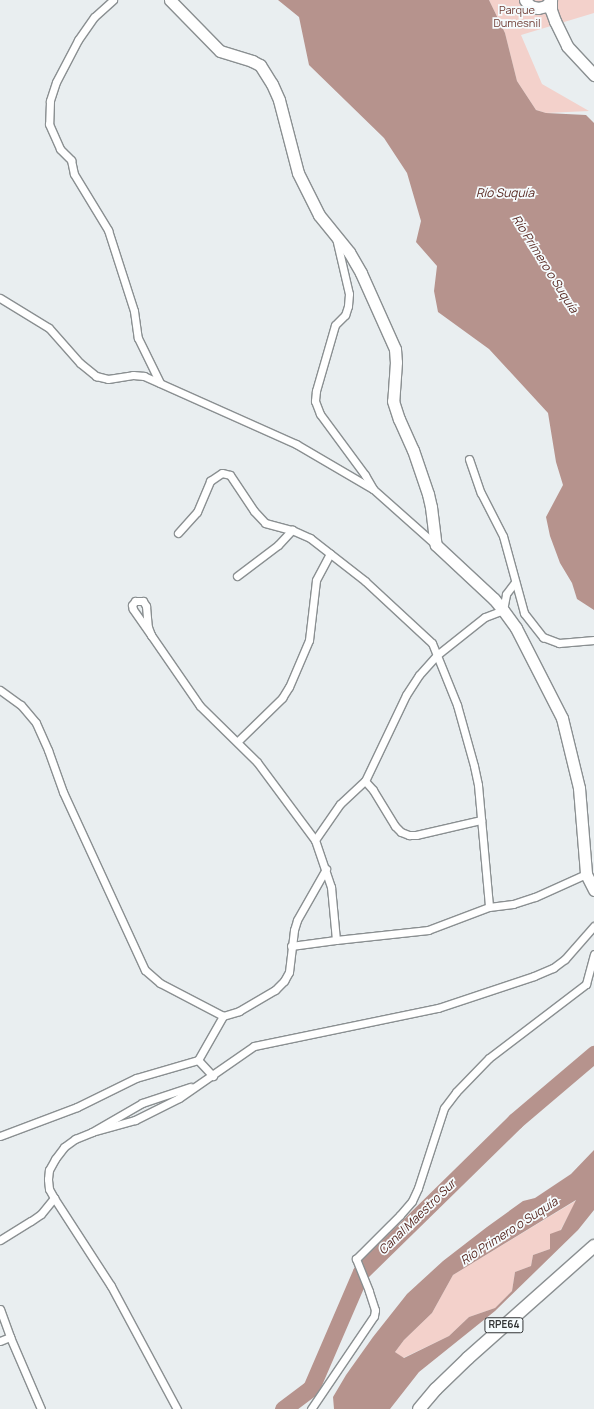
<!DOCTYPE html>
<meta charset="utf-8">
<style>
body{margin:0}
#map{position:relative;width:594px;height:1409px;overflow:hidden;background:#e9eef0;font-family:Manrope,sans-serif}
div>[style]{position:absolute}
.green>*{inset:0;background:#f3d1cb}
.water>*{inset:0;background:#b6938d}
.river>*{height:17px;margin:-8.5px;padding:0 8.5px;transform-origin:8.5px;border-radius:8.5px;background:#b6938d}
.roads{filter:drop-shadow(1px 0 #8a8f91) drop-shadow(-1px 0 #8a8f91) drop-shadow(0 1px #8a8f91) drop-shadow(0 -1px #8a8f91)}
.street>*{height:7px;margin:-3.5px;padding:0 3.5px;transform-origin:3.5px;border-radius:3.5px;background:#fff}
.secondary>*{height:11px;margin:-5.5px;padding:0 5.5px;transform-origin:5.5px;border-radius:5.5px;background:#fff}
.primary>*{height:12px;margin:-6px;padding:0 6px;transform-origin:6px;border-radius:6px;background:#fff}
span{translate:-50% -50%;white-space:nowrap;text-align:center;line-height:1.15;-webkit-text-stroke:3.5px #f6fcfe;paint-order:stroke}
.shield-label span{padding:1px 3px;background:#f6fcfe;border:1px solid;border-radius:3px;-webkit-text-stroke-width:0}
.shield-label{font-size:10px;color:#333536;font-weight:700}
.park-label{font-size:11px;color:#703d35}
.water-label{font-size:12px;color:#572720;font-style:italic}
</style>
<div id="map">
<div class="green">
<div style="clip-path:polygon(489px 0,594px 0,594px 13px,521px 35px,542px 84px,589px 111px,546px 113px,536px 110px,517px 81px,505px 33px)"></div>
<div style="clip-path:polygon(577px 1200px,550px 1249px,533px 1255px,531px 1266px,515px 1272px,512px 1291px,495px 1308px,469px 1317px,449px 1336px,403px 1358px,395px 1352px,404px 1340px,432px 1313px,453px 1275px)"></div>
</div>
<div class="water">
<div style="clip-path:polygon(278px 0,489px 0,505px 33px,517px 81px,536px 110px,546px 113px,586px 115px,594px 123px,594px 610px,577px 599px,572px 583px,560px 563px,550px 536px,546px 517px,563px 485px,556px 462px,548px 413px,489px 349px,438px 312px,434px 291px,437px 266px,416px 242px,421px 221px,407px 173px,384px 138px,309px 65px,299px 17px)"></div>
<div style="clip-path:polygon(evenodd,594px 1150px,594px 1210px,578px 1230px,495px 1311px,419px 1372px,390px 1409px,334px 1409px,333px 1397px,346px 1375px,373px 1337px,407px 1294px,443px 1261px,487px 1227px,523px 1201px,535px 1198px,571px 1174px,594px 1150px,576px 1200px,561px 1230px,550px 1234px,550px 1249px,533px 1255px,531px 1266px,515px 1272px,512px 1291px,495px 1308px,469px 1317px,449px 1336px,404px 1358px,395px 1352px,404px 1340px,432px 1313px,453px 1275px,576px 1200px)"></div>
</div>
<div class="river">
<div style="left:283px;top:1409px;width:35px;rotate:-37deg"></div>
<div style="left:311px;top:1388px;width:126px;rotate:-66.7deg"></div>
<div style="left:361px;top:1272px;width:216px;rotate:-44.4deg"></div>
<div style="left:515px;top:1121px;width:104px;rotate:-40.3deg"></div>
</div>
<div class="roads">
<div class="street">
<div style="left:113px;top:0;width:25px;rotate:138deg"></div>
<div style="left:94px;top:17px;width:28px;rotate:125deg"></div>
<div style="left:78px;top:40px;width:47px;rotate:117.6deg"></div>
<div style="left:56px;top:82px;width:20px;rotate:108deg"></div>
<div style="left:50px;top:101px;width:23px;rotate:92deg"></div>
<div style="left:49px;top:124px;width:27px;rotate:66deg"></div>
<div style="left:60px;top:149px;width:16px;rotate:45deg"></div>
<div style="left:71px;top:160px;width:14px;rotate:78deg"></div>
<div style="left:74px;top:174px;width:66px;rotate:58.7deg"></div>
<div style="left:108px;top:230px;width:85px;rotate:72.2deg"></div>
<div style="left:134px;top:311px;width:27px;rotate:82deg"></div>
<div style="left:138px;top:338px;width:50px;rotate:63.9deg"></div>
<div style="left:336px;top:238px;width:57px;rotate:76.9deg"></div>
<div style="left:349px;top:294px;width:12px;rotate:95deg"></div>
<div style="left:348px;top:306px;width:9px;rotate:108deg"></div>
<div style="left:345px;top:315px;width:14px;rotate:135deg"></div>
<div style="left:335px;top:325px;width:69px;rotate:106.1deg"></div>
<div style="left:316px;top:391px;width:10px;rotate:96deg"></div>
<div style="left:315px;top:401px;width:14px;rotate:69deg"></div>
<div style="left:320px;top:414px;width:76px;rotate:53.6deg"></div>
<div style="left:365px;top:475px;width:16px;rotate:60deg"></div>
<div style="left:0;top:298px;width:57px;rotate:31.5deg"></div>
<div style="left:49px;top:328px;width:47px;rotate:48.5deg"></div>
<div style="left:80px;top:363px;width:21px;rotate:39deg"></div>
<div style="left:96px;top:376px;width:12px;rotate:14deg"></div>
<div style="left:108px;top:379px;width:25px;rotate:-9deg"></div>
<div style="left:133px;top:375px;width:11px;rotate:5deg"></div>
<div style="left:144px;top:376px;width:167px;rotate:24.1deg"></div>
<div style="left:296px;top:444px;width:89px;rotate:30.3deg"></div>
<div style="left:373px;top:489px;width:84px;rotate:41.6deg"></div>
<div style="left:469px;top:459px;width:36px;rotate:71deg"></div>
<div style="left:481px;top:493px;width:48px;rotate:62.9deg"></div>
<div style="left:503px;top:536px;width:80px;rotate:74.7deg"></div>
<div style="left:524px;top:613px;width:31px;rotate:52deg"></div>
<div style="left:543px;top:637px;width:17px;rotate:21deg"></div>
<div style="left:559px;top:643px;width:35px;rotate:-5deg"></div>
<div style="left:178px;top:533px;width:28px;rotate:-48deg"></div>
<div style="left:197px;top:512px;width:34px;rotate:-67deg"></div>
<div style="left:210px;top:481px;width:14px;rotate:-34deg"></div>
<div style="left:222px;top:473px;width:8px;rotate:14deg"></div>
<div style="left:230px;top:475px;width:43px;rotate:56.3deg"></div>
<div style="left:254px;top:511px;width:16px;rotate:47deg"></div>
<div style="left:265px;top:523px;width:28px;rotate:15deg"></div>
<div style="left:292px;top:530px;width:20px;rotate:24deg"></div>
<div style="left:310px;top:538px;width:70px;rotate:38deg"></div>
<div style="left:365px;top:581px;width:91px;rotate:42.8deg"></div>
<div style="left:432px;top:643px;width:67px;rotate:68deg"></div>
<div style="left:457px;top:705px;width:63px;rotate:74.4deg"></div>
<div style="left:474px;top:766px;width:19px;rotate:78deg"></div>
<div style="left:478px;top:785px;width:122px;rotate:84.8deg"></div>
<div style="left:237px;top:576px;width:51px;rotate:-37.1deg"></div>
<div style="left:278px;top:545px;width:21px;rotate:-47deg"></div>
<div style="left:151px;top:635px;width:32px;rotate:-125deg"></div>
<div style="left:133px;top:609px;width:4px;rotate:-104deg"></div>
<div style="left:132px;top:605px;width:5px;rotate:-53deg"></div>
<div style="left:135px;top:601px;width:8px"></div>
<div style="left:143px;top:601px;width:6px;rotate:59deg"></div>
<div style="left:146px;top:606px;width:21px;rotate:85deg"></div>
<div style="left:148px;top:627px;width:9px;rotate:69deg"></div>
<div style="left:151px;top:635px;width:86px;rotate:55.4deg"></div>
<div style="left:200px;top:706px;width:80px;rotate:44.5deg"></div>
<div style="left:257px;top:762px;width:97px;rotate:53.4deg"></div>
<div style="left:315px;top:840px;width:50px;rotate:71.2deg"></div>
<div style="left:331px;top:887px;width:53px;rotate:84.6deg"></div>
<div style="left:0;top:690px;width:26px;rotate:36deg"></div>
<div style="left:21px;top:705px;width:23px;rotate:50deg"></div>
<div style="left:36px;top:723px;width:30px;rotate:66deg"></div>
<div style="left:48px;top:750px;width:45px;rotate:70.3deg"></div>
<div style="left:63px;top:792px;width:196px;rotate:65.3deg"></div>
<div style="left:145px;top:970px;width:20px;rotate:41deg"></div>
<div style="left:160px;top:983px;width:71px;rotate:27.6deg"></div>
<div style="left:223px;top:1016px;width:17px;rotate:-17deg"></div>
<div style="left:239px;top:1011px;width:42px;rotate:-30.3deg"></div>
<div style="left:275px;top:990px;width:13px;rotate:-45deg"></div>
<div style="left:284px;top:981px;width:10px;rotate:-61deg"></div>
<div style="left:289px;top:972px;width:42px;rotate:-83.2deg"></div>
<div style="left:294px;top:930px;width:10px;rotate:-73deg"></div>
<div style="left:297px;top:920px;width:59px;rotate:-60.4deg"></div>
<div style="left:238px;top:741px;width:62px;rotate:-44.3deg"></div>
<div style="left:282px;top:698px;width:13px;rotate:-58deg"></div>
<div style="left:289px;top:687px;width:51px;rotate:-66.9deg"></div>
<div style="left:309px;top:640px;width:60px;rotate:-83.3deg"></div>
<div style="left:316px;top:580px;width:30px;rotate:-62deg"></div>
<div style="left:365px;top:781px;width:12px;rotate:48deg"></div>
<div style="left:373px;top:790px;width:42px;rotate:58.6deg"></div>
<div style="left:395px;top:826px;width:8px;rotate:45deg"></div>
<div style="left:401px;top:832px;width:9px;rotate:21deg"></div>
<div style="left:409px;top:835px;width:7px"></div>
<div style="left:416px;top:835px;width:67px;rotate:-13deg"></div>
<div style="left:315px;top:840px;width:44px;rotate:-55.2deg"></div>
<div style="left:340px;top:804px;width:34px;rotate:-43deg"></div>
<div style="left:365px;top:781px;width:95px;rotate:-64.5deg"></div>
<div style="left:406px;top:695px;width:24px;rotate:-57deg"></div>
<div style="left:419px;top:675px;width:27px;rotate:-48deg"></div>
<div style="left:437px;top:655px;width:61px;rotate:-38.4deg"></div>
<div style="left:485px;top:617px;width:19px;rotate:-21deg"></div>
<div style="left:503px;top:610px;width:16px;rotate:-79deg"></div>
<div style="left:506px;top:594px;width:15px;rotate:-53deg"></div>
<div style="left:291px;top:946px;width:45px;rotate:-7.6deg"></div>
<div style="left:336px;top:940px;width:93px;rotate:-6.2deg"></div>
<div style="left:428px;top:930px;width:65px;rotate:-20.7deg"></div>
<div style="left:489px;top:907px;width:24px;rotate:-7deg"></div>
<div style="left:513px;top:904px;width:23px;rotate:-18deg"></div>
<div style="left:535px;top:897px;width:56px;rotate:-24.3deg"></div>
<div style="left:198px;top:1060px;width:51px;rotate:-60.4deg"></div>
<div style="left:92px;top:1132px;width:45px;rotate:-15.6deg"></div>
<div style="left:135px;top:1120px;width:49px;rotate:-26.6deg"></div>
<div style="left:179px;top:1098px;width:91px;rotate:-34.7deg"></div>
<div style="left:254px;top:1046px;width:188px;rotate:-11.7deg"></div>
<div style="left:438px;top:1008px;width:101px;rotate:-18.4deg"></div>
<div style="left:534px;top:976px;width:21px;rotate:-23deg"></div>
<div style="left:553px;top:968px;width:15px;rotate:-37deg"></div>
<div style="left:565px;top:959px;width:44px;rotate:-48.7deg"></div>
<div style="left:0;top:1136px;width:82px;rotate:-20.6deg"></div>
<div style="left:77px;top:1107px;width:66px;rotate:-26.2deg"></div>
<div style="left:136px;top:1078px;width:65px;rotate:-16.2deg"></div>
<div style="left:198px;top:1060px;width:22px;rotate:47deg"></div>
<div style="left:0;top:1240px;width:36px;rotate:-32deg"></div>
<div style="left:31px;top:1221px;width:12px;rotate:-35deg"></div>
<div style="left:41px;top:1214px;width:21px;rotate:-51deg"></div>
<div style="left:0;top:1309px;width:30px;rotate:70deg"></div>
<div style="left:10px;top:1337px;width:78px;rotate:66.7deg"></div>
<div style="left:0;top:1341px;width:11px;rotate:-22deg"></div>
<div style="left:177px;top:1409px;width:140px;rotate:-118.2deg"></div>
<div style="left:111px;top:1286px;width:105px;rotate:-122.9deg"></div>
<div style="left:54px;top:1198px;width:10px;rotate:-119deg"></div>
<div style="left:49px;top:1189px;width:10px;rotate:-96deg"></div>
<div style="left:48px;top:1179px;width:9px;rotate:-84deg"></div>
<div style="left:49px;top:1170px;width:13px;rotate:-61deg"></div>
<div style="left:55px;top:1159px;width:15px;rotate:-53deg"></div>
<div style="left:64px;top:1147px;width:14px;rotate:-36deg"></div>
<div style="left:75px;top:1139px;width:18px;rotate:-22deg"></div>
<div style="left:92px;top:1132px;width:58px;rotate:-30.1deg"></div>
<div style="left:142px;top:1103px;width:51px;rotate:-18.4deg"></div>
<div style="left:311px;top:1409px;width:112px;rotate:-55.9deg"></div>
<div style="left:374px;top:1316px;width:6px;rotate:-81deg"></div>
<div style="left:375px;top:1310px;width:20px;rotate:-108deg"></div>
<div style="left:369px;top:1291px;width:35px;rotate:-112deg"></div>
<div style="left:356px;top:1259px;width:62px;rotate:-45deg"></div>
<div style="left:400px;top:1215px;width:18px;rotate:-49deg"></div>
<div style="left:412px;top:1201px;width:14px;rotate:-65deg"></div>
<div style="left:418px;top:1188px;width:84px;rotate:-72deg"></div>
<div style="left:444px;top:1108px;width:20px;rotate:-53deg"></div>
<div style="left:456px;top:1092px;width:47px;rotate:-45.9deg"></div>
<div style="left:489px;top:1058px;width:122px;rotate:-37.3deg"></div>
<div style="left:586px;top:984px;width:31px;rotate:-75deg"></div>
</div>
<div class="secondary">
<div style="left:170px;top:0;width:71px;rotate:45.6deg"></div>
<div style="left:220px;top:51px;width:34px;rotate:17deg"></div>
<div style="left:252px;top:61px;width:9px;rotate:27deg"></div>
<div style="left:260px;top:65px;width:22px;rotate:58deg"></div>
<div style="left:272px;top:84px;width:17px;rotate:66deg"></div>
<div style="left:279px;top:100px;width:75px;rotate:75.4deg"></div>
<div style="left:298px;top:173px;width:47px;rotate:63.4deg"></div>
<div style="left:319px;top:215px;width:48px;rotate:51deg"></div>
<div style="left:349px;top:252px;width:24px;rotate:60deg"></div>
<div style="left:361px;top:273px;width:83px;rotate:65.9deg"></div>
<div style="left:395px;top:349px;width:13px;rotate:86deg"></div>
<div style="left:396px;top:362px;width:39px;rotate:94deg"></div>
<div style="left:393px;top:401px;width:19px;rotate:72deg"></div>
<div style="left:399px;top:419px;width:34px;rotate:66deg"></div>
<div style="left:413px;top:450px;width:46px;rotate:71.2deg"></div>
<div style="left:428px;top:494px;width:13px;rotate:77deg"></div>
<div style="left:431px;top:507px;width:38px;rotate:83deg"></div>
<div style="left:436px;top:545px;width:79px;rotate:43deg"></div>
<div style="left:494px;top:599px;width:14px;rotate:51deg"></div>
<div style="left:503px;top:610px;width:22px;rotate:54deg"></div>
<div style="left:516px;top:628px;width:101px;rotate:62.9deg"></div>
<div style="left:562px;top:718px;width:72px;rotate:76.3deg"></div>
<div style="left:579px;top:788px;width:86px;rotate:85.3deg"></div>
<div style="left:586px;top:874px;width:18px;rotate:63deg"></div>
<div style="left:525px;top:0;width:8px;rotate:50deg"></div>
<div style="left:530px;top:6px;width:8px;rotate:14deg"></div>
<div style="left:538px;top:8px;width:8px;rotate:-14deg"></div>
<div style="left:546px;top:6px;width:8px;rotate:-50deg"></div>
<div style="left:551px;top:1px;width:9px;rotate:90deg"></div>
<div style="left:551px;top:10px;width:12px;rotate:70deg"></div>
<div style="left:555px;top:21px;width:28px;rotate:64deg"></div>
<div style="left:567px;top:46px;width:40px;rotate:47deg"></div>
</div>
<div class="primary">
<div style="left:419px;top:1409px;width:26px;rotate:-50deg"></div>
<div style="left:436px;top:1389px;width:45px;rotate:-44.1deg"></div>
<div style="left:468px;top:1358px;width:169px;rotate:-41.6deg"></div>
</div>
</div>
<div class="shield-label">
<span style="left:504px;top:1325px">RPE64</span>
</div>
<div class="park-label">
<span style="left:517px;top:17px">Parque<br>Dumesnil</span>
</div>
<div class="water-label">
<span style="left:505px;top:193px">Río Suquía</span>
<span style="left:545px;top:264px;rotate:58deg">Río Primero o Suquía</span>
<span style="left:417px;top:1217px;rotate:-44deg">Canal Maestro Sur</span>
<span style="left:509px;top:1231px;rotate:-33deg">Río Primero o Suquía</span>
</div>
</div>
